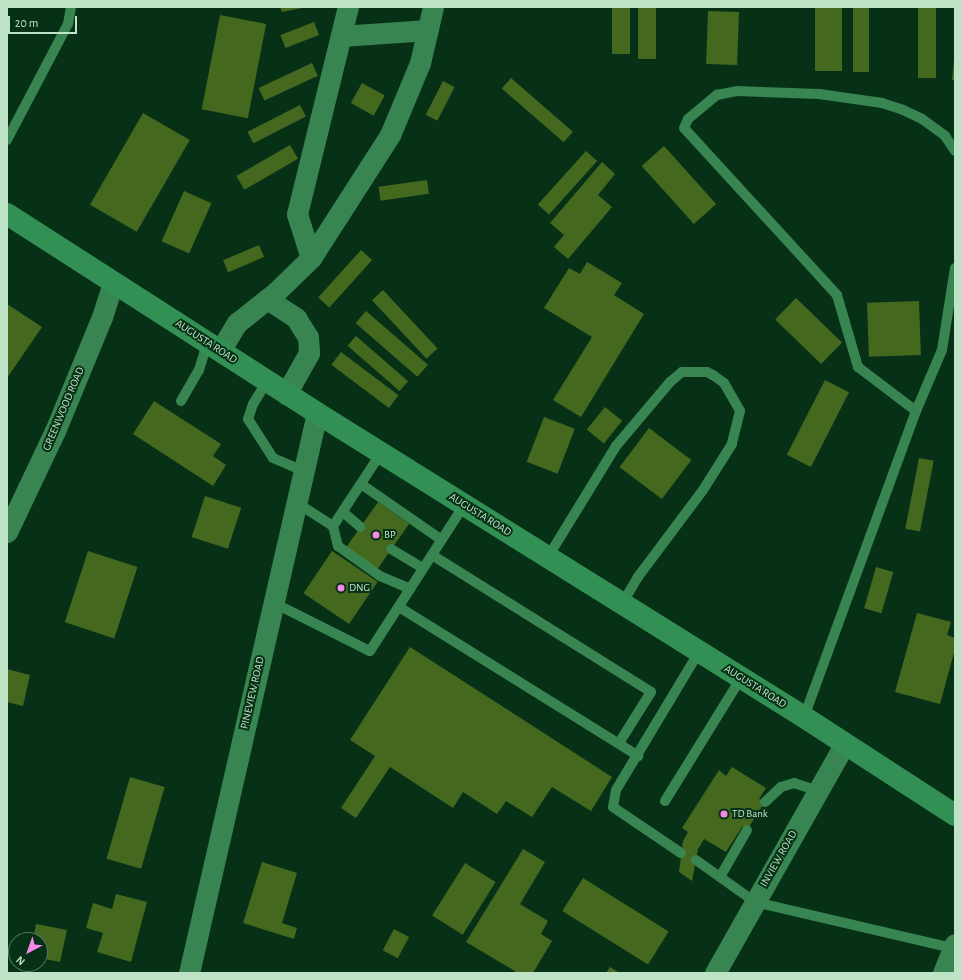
<!DOCTYPE html>
<style>
body{margin:0}
#map{position:relative;width:962px;height:980px;overflow:hidden;background:#073117;font-family:"Alegreya Sans",sans-serif}
div>[style]{position:absolute}
.building>*{inset:0;background:#44681e;transform-origin:0 0}
.service>*{height:10px;margin:-5px;padding:0 5px;transform-origin:5px;border-radius:5px;background:#398552}
.minor>*{height:21px;margin:-10.5px;padding:0 10.5px;transform-origin:10.5px;border-radius:10.5px;background:#398552}
.primary>*{height:22px;margin:-11px;padding:0 11px;transform-origin:11px;border-radius:11px;background:#329054}
.dots>*{width:11px;height:11px;translate:-50% -50%;box-sizing:border-box;border:2px solid #073117;border-radius:50%}
span{translate:-50% -50%;white-space:nowrap;text-align:center;line-height:1.15;-webkit-text-stroke:4px #073117;paint-order:stroke}
.street-label{font-size:11px;color:#bee3c6}
.poi-label{font-size:11px;color:#bee3c6}
.left{translate:0 -50%;text-align:left}
.frame{position:absolute;inset:0;border:8px solid #bee3c6;pointer-events:none}
.north{position:absolute;left:8px;top:932px;width:40px;height:40px;box-sizing:border-box;background:#073117;border:1px solid #50785d;border-radius:50%;rotate:221deg;font-size:11px;font-weight:700;line-height:16px;text-align:center;color:#bee3c6}
.north::after{content:'';display:block;margin:auto;width:14px;height:18px;background:#f888ea;clip-path:polygon(50% 0,100% 100%,50% 72%,0 100%)}
.scale{position:absolute;left:8px;top:16px;width:69px;height:18px;box-sizing:border-box;border:2px solid #bee3c6;border-top:0;padding-left:5px;font-size:12px;line-height:14px;white-space:nowrap;color:#bee3c6;-webkit-text-stroke:3px #073117;paint-order:stroke}
</style>
<div id="map">
<div class="building">
<div style="clip-path:polygon(280px 7px,302px 7px,302px 8px,282px 12px)"></div>
<div style="left:612px;top:7px;width:18px;height:47px"></div>
<div style="left:638px;top:7px;width:18px;height:52px"></div>
<div style="left:815px;top:7px;width:27px;height:64px"></div>
<div style="left:853px;top:7px;width:16px;height:65px"></div>
<div style="left:918px;top:7px;width:18px;height:71px"></div>
<div style="left:708px;top:11px;width:31px;height:53px;rotate:2deg"></div>
<div style="left:220px;top:15px;width:47px;height:96px;rotate:11deg"></div>
<div style="left:314px;top:22px;width:14px;height:36px;rotate:69deg"></div>
<div style="clip-path:polygon(954px 60px,955px 60px,955px 80px,952px 80px)"></div>
<div style="left:312px;top:63px;width:14px;height:59px;rotate:65deg"></div>
<div style="left:511px;top:78px;width:82px;height:14px;rotate:41deg"></div>
<div style="left:443px;top:81px;width:13px;height:38px;rotate:27deg"></div>
<div style="left:362px;top:83px;width:26px;height:23px;rotate:29deg"></div>
<div style="left:300px;top:105px;width:13px;height:59px;rotate:63deg"></div>
<div style="left:143px;top:113px;width:54px;height:106px;rotate:30deg"></div>
<div style="left:290px;top:145px;width:16px;height:62px;rotate:60deg"></div>
<div style="left:664px;top:146px;width:78px;height:30px;rotate:48deg"></div>
<div style="left:586px;top:151px;width:15px;height:72px;rotate:42deg"></div>
<div style="clip-path:polygon(602px 162px,615px 174px,598px 195px,612px 207px,568px 259px,554px 247px,564px 235px,550px 223px)"></div>
<div style="left:427px;top:180px;width:14px;height:49px;rotate:82deg"></div>
<div style="left:184px;top:191px;width:30px;height:55px;rotate:24deg"></div>
<div style="left:259px;top:245px;width:13px;height:39px;rotate:67deg"></div>
<div style="left:361px;top:250px;width:15px;height:64px;rotate:42deg"></div>
<div style="clip-path:polygon(587px 262px,622px 283px,614px 295px,644px 314px,581px 417px,553px 400px,592px 337px,544px 308px,569px 268px,580px 274px)"></div>
<div style="left:383px;top:290px;width:80px;height:15px;rotate:47deg"></div>
<div style="left:796px;top:298px;width:64px;height:30px;rotate:44deg"></div>
<div style="left:919px;top:301px;width:54px;height:52px;rotate:88deg"></div>
<div style="clip-path:polygon(7px 304px,42px 327px,7px 378px)"></div>
<div style="left:366px;top:311px;width:82px;height:16px;rotate:41deg"></div>
<div style="left:356px;top:336px;width:69px;height:13px;rotate:41deg"></div>
<div style="left:341px;top:352px;width:72px;height:16px;rotate:37deg"></div>
<div style="left:825px;top:380px;width:27px;height:84px;rotate:27deg"></div>
<div style="clip-path:polygon(154px 401px,221px 444px,213px 456px,226px 465px,213px 486px,133px 434px)"></div>
<div style="left:605px;top:407px;width:22px;height:29px;rotate:39deg"></div>
<div style="left:544px;top:417px;width:33px;height:48px;rotate:21deg"></div>
<div style="left:649px;top:428px;width:53px;height:49px;rotate:37deg"></div>
<div style="left:919px;top:458px;width:15px;height:72px;rotate:11deg"></div>
<div style="left:205px;top:496px;width:38px;height:43px;rotate:18deg"></div>
<div style="left:378px;top:502px;width:38px;height:56px;rotate:35deg"></div>
<div style="left:88px;top:551px;width:52px;height:75px;rotate:18deg"></div>
<div style="left:332px;top:551px;width:55px;height:51px;rotate:34deg"></div>
<div style="left:876px;top:567px;width:18px;height:43px;rotate:16deg"></div>
<div style="clip-path:polygon(917px 613px,951px 622px,947px 635px,955px 638px,955px 649px,940px 704px,895px 692px)"></div>
<div style="clip-path:polygon(410px 647px,612px 777px,591px 811px,552px 787px,532px 817px,506px 801px,497px 814px,463px 792px,453px 808px,390px 767px,356px 818px,341px 808px,375px 756px,350px 740px)"></div>
<div style="clip-path:polygon(7px 669px,30px 675px,23px 706px,7px 702px)"></div>
<div style="clip-path:polygon(732px 767px,766px 788px,759px 799px,765px 802px,747px 830px,742px 827px,726px 852px,704px 839px,698px 849px,692px 881px,679px 872px,683px 841px,688px 832px,682px 828px,719px 770px,726px 776px)"></div>
<div style="left:130px;top:777px;width:36px;height:85px;rotate:16deg"></div>
<div style="clip-path:polygon(523px 849px,545px 862px,520px 904px,548px 921px,541px 934px,552px 941px,533px 973px,518px 973px,466px 942px)"></div>
<div style="clip-path:polygon(262px 862px,297px 873px,282px 923px,297px 928px,294px 939px,243px 923px)"></div>
<div style="left:465px;top:863px;width:36px;height:62px;rotate:32deg"></div>
<div style="left:583px;top:878px;width:101px;height:39px;rotate:32deg"></div>
<div style="clip-path:polygon(116px 894px,147px 902px,131px 962px,97px 952px,103px 933px,86px 928px,93px 903px,112px 909px)"></div>
<div style="clip-path:polygon(36px 924px,67px 930px,60px 962px,40px 958px,40px 940px,33px 940px)"></div>
<div style="left:394px;top:929px;width:17px;height:24px;rotate:28deg"></div>
<div style="clip-path:polygon(610px 967px,620px 973px,606px 973px)"></div>
</div>
<div class="service">
<div style="left:7px;top:140px;width:131px;rotate:-62.3deg"></div>
<div style="left:68px;top:24px;width:17px;rotate:-80deg"></div>
<div style="left:267px;top:381px;width:27px;rotate:121deg"></div>
<div style="left:253px;top:404px;width:16px;rotate:108deg"></div>
<div style="left:248px;top:419px;width:46px;rotate:57.3deg"></div>
<div style="left:273px;top:458px;width:34px;rotate:23deg"></div>
<div style="left:181px;top:401px;width:36px;rotate:-60deg"></div>
<div style="left:199px;top:370px;width:28px;rotate:-73deg"></div>
<div style="left:916px;top:411px;width:73px;rotate:-142.8deg"></div>
<div style="left:858px;top:367px;width:75px;rotate:-106.3deg"></div>
<div style="left:837px;top:295px;width:226px;rotate:-132.5deg"></div>
<div style="left:684px;top:128px;width:10px;rotate:-66deg"></div>
<div style="left:688px;top:119px;width:38px;rotate:-40deg"></div>
<div style="left:717px;top:95px;width:20px;rotate:-11deg"></div>
<div style="left:737px;top:91px;width:82px;rotate:2.1deg"></div>
<div style="left:819px;top:94px;width:64px;rotate:8.1deg"></div>
<div style="left:882px;top:103px;width:22px;rotate:18deg"></div>
<div style="left:903px;top:110px;width:21px;rotate:25deg"></div>
<div style="left:922px;top:119px;width:29px;rotate:36deg"></div>
<div style="left:945px;top:136px;width:18px;rotate:56deg"></div>
<div style="left:381px;top:453px;width:87px;rotate:123.3deg"></div>
<div style="left:333px;top:526px;width:21px;rotate:76deg"></div>
<div style="left:338px;top:546px;width:52px;rotate:35.5deg"></div>
<div style="left:380px;top:576px;width:33px;rotate:23deg"></div>
<div style="left:361px;top:484px;width:98px;rotate:34.7deg"></div>
<div style="left:297px;top:503px;width:43px;rotate:32.6deg"></div>
<div style="left:343px;top:512px;width:23px;rotate:41deg"></div>
<div style="left:391px;top:549px;width:37px;rotate:31deg"></div>
<div style="left:432px;top:555px;width:258px;rotate:32deg"></div>
<div style="left:651px;top:692px;width:60px;rotate:122.1deg"></div>
<div style="left:548px;top:557px;width:130px;rotate:-58.5deg"></div>
<div style="left:616px;top:446px;width:84px;rotate:-49.8deg"></div>
<div style="left:670px;top:382px;width:16px;rotate:-40deg"></div>
<div style="left:682px;top:372px;width:25px"></div>
<div style="left:707px;top:372px;width:7px;rotate:27deg"></div>
<div style="left:713px;top:375px;width:14px;rotate:36deg"></div>
<div style="left:724px;top:383px;width:32px;rotate:60deg"></div>
<div style="left:740px;top:411px;width:34px;rotate:104deg"></div>
<div style="left:732px;top:444px;width:54px;rotate:122.2deg"></div>
<div style="left:703px;top:490px;width:109px;rotate:126.8deg"></div>
<div style="left:638px;top:577px;width:31px;rotate:121deg"></div>
<div style="left:274px;top:603px;width:107px;rotate:26.6deg"></div>
<div style="left:370px;top:651px;width:174px;rotate:-57.2deg"></div>
<div style="left:399px;top:607px;width:282px;rotate:31.9deg"></div>
<div style="left:804px;top:717px;width:326px;rotate:-69.9deg"></div>
<div style="left:916px;top:411px;width:66px;rotate:-66.9deg"></div>
<div style="left:942px;top:350px;width:83px;rotate:-81deg"></div>
<div style="left:665px;top:801px;width:145px;rotate:-58.3deg"></div>
<div style="left:765px;top:802px;width:22px;rotate:-43deg"></div>
<div style="left:781px;top:787px;width:14px;rotate:-17deg"></div>
<div style="left:794px;top:783px;width:25px;rotate:18deg"></div>
<div style="left:681px;top:853px;width:82px;rotate:-145.9deg"></div>
<div style="left:613px;top:807px;width:17px;rotate:-80deg"></div>
<div style="left:616px;top:790px;width:161px;rotate:-59deg"></div>
<div style="left:696px;top:860px;width:72px;rotate:35.4deg"></div>
<div style="left:755px;top:902px;width:203px;rotate:13.1deg"></div>
<div style="left:720px;top:877px;width:54px;rotate:-60.1deg"></div>
</div>
<div class="minor">
<div style="left:341px;top:36px;width:87px;rotate:-3.9deg"></div>
<div style="left:311px;top:258px;width:46px;rotate:-107.7deg"></div>
<div style="left:297px;top:214px;width:213px;rotate:-76.2deg"></div>
<div style="left:267px;top:299px;width:35px;rotate:33deg"></div>
<div style="left:296px;top:318px;width:22px;rotate:58deg"></div>
<div style="left:308px;top:337px;width:16px;rotate:86deg"></div>
<div style="left:309px;top:353px;width:47px;rotate:119.3deg"></div>
<div style="left:220px;top:351px;width:33px;rotate:-59deg"></div>
<div style="left:237px;top:323px;width:50px;rotate:-38.5deg"></div>
<div style="left:276px;top:292px;width:49px;rotate:-44.2deg"></div>
<div style="left:311px;top:258px;width:146px;rotate:-57.3deg"></div>
<div style="left:390px;top:135px;width:78px;rotate:-67.4deg"></div>
<div style="left:420px;top:63px;width:57px;rotate:-76.9deg"></div>
<div style="left:7px;top:532px;width:112px;rotate:-64.6deg"></div>
<div style="left:55px;top:431px;width:123px;rotate:-67.6deg"></div>
<div style="left:102px;top:317px;width:36px;rotate:-72deg"></div>
<div style="left:189px;top:973px;width:574px;rotate:-77.12deg"></div>
<div style="left:715px;top:973px;width:262px;rotate:-60.5deg"></div>
<div style="left:943px;top:973px;width:31px;rotate:-68deg"></div>
</div>
<div class="primary">
<div style="left:7px;top:214px;width:368px;rotate:32.7deg"></div>
<div style="left:317px;top:413px;width:574px;rotate:31.97deg"></div>
<div style="left:804px;top:717px;width:180px;rotate:33deg"></div>
</div>
<div class="dots">
<div style="left:376px;top:535px;background:#f888ea"></div>
<div style="left:341px;top:588px;background:#f888ea"></div>
<div style="left:724px;top:814px;background:#f888ea"></div>
</div>
<div class="street-label">
<span style="left:206px;top:342px;rotate:33deg">AUGUSTA ROAD</span>
<span style="left:64px;top:409px;rotate:-67deg">GREENWOOD ROAD</span>
<span style="left:480px;top:515px;rotate:32deg">AUGUSTA ROAD</span>
<span style="left:755px;top:687px;rotate:32deg">AUGUSTA ROAD</span>
<span style="left:253px;top:693px;rotate:-77deg">PINEVIEW ROAD</span>
<span style="left:779px;top:859px;rotate:-60deg">INVIEW ROAD</span>
</div>
<div class="poi-label">
<span class="left" style="left:384px;top:535px">BP</span>
<span class="left" style="left:349px;top:588px">DNG</span>
<span class="left" style="left:732px;top:814px">TD Bank</span>
</div>
<div class="frame"></div>
<div class="north">N</div>
<div class="scale">20 m</div>
</div>
